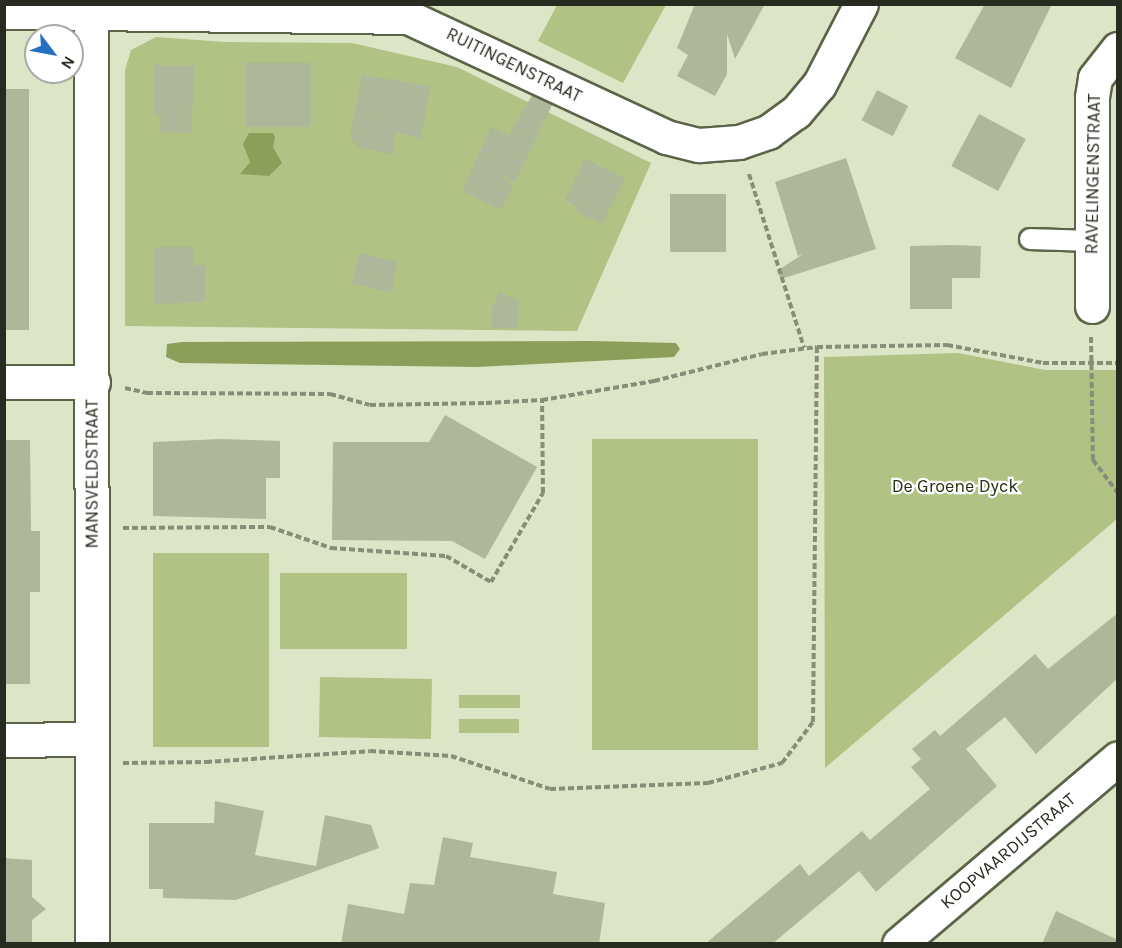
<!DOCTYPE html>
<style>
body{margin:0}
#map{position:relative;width:1122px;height:948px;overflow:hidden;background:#dce5c6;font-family:Karla,sans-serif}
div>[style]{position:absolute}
.green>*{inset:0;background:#b1c285;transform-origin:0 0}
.water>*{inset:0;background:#8c9f5a}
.building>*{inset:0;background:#aeb799;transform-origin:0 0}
.path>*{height:4px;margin-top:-2px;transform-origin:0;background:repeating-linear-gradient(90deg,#878d77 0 6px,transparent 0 9px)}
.roads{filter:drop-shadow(2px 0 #5b6348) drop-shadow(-2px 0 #5b6348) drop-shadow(0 2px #5b6348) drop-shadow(0 -2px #5b6348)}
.lane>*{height:20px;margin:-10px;padding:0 10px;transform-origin:10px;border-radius:10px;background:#fff}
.street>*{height:33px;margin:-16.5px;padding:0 16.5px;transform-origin:16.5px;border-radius:16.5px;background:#fff}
span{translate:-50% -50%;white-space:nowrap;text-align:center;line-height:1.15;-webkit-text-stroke:4.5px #fff;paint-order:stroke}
.street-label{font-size:18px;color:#282c20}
.park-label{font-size:18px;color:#293112}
.frame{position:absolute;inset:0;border:6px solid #282c20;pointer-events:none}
.north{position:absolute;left:24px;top:24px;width:60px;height:60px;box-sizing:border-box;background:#fff;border:2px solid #a9aba6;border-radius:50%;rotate:122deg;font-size:16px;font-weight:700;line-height:24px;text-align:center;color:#282c20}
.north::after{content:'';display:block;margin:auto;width:21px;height:27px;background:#2770c1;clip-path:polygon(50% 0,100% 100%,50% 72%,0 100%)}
</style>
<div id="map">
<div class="green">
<div style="clip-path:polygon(557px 5px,557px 4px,666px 5px,623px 83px,538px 41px)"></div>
<div style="clip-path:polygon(156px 37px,224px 42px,352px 43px,457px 67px,651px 163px,577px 331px,125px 326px,125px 70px,131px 50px)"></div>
<div style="clip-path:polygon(958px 353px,1045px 370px,1117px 370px,1117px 519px,825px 768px,824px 357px)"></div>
<div style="left:592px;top:439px;width:166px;height:311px"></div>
<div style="left:153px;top:553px;width:116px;height:194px"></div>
<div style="left:407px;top:573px;width:76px;height:127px;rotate:90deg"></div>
<div style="left:320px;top:677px;width:112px;height:60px;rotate:1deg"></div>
<div style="left:520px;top:695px;width:13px;height:61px;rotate:90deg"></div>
<div style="left:519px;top:719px;width:14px;height:60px;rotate:90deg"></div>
</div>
<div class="water">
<div style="clip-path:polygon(249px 133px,273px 133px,275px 137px,273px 147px,282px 163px,269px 176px,240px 174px,250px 162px,243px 144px)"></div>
<div style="clip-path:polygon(593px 341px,676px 343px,680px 349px,674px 357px,478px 367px,180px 363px,166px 357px,167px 344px,182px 342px)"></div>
</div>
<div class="building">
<div style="clip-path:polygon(695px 4px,765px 4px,735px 59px,727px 34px,727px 74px,715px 96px,677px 76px,688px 55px,677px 48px)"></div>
<div style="clip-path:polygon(985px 4px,1052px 4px,1011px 88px,955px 58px)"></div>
<div style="left:246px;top:63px;width:65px;height:64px"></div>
<div style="clip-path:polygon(154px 65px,195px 66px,191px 133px,160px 132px,161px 116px,154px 116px)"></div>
<div style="clip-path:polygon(362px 75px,430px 86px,421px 138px,396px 133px,392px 154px,357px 147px,350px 136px)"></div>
<div style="left:4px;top:89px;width:25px;height:241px"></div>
<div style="left:877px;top:90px;width:35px;height:34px;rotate:27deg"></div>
<div style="clip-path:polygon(532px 95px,552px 105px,515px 182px,502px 176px,513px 186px,501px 210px,462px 191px,491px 127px,509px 136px)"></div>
<div style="left:979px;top:114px;width:53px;height:59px;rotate:28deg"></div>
<div style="clip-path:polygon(846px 158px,876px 249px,781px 279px,777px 271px,803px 254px,798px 256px,775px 182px)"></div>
<div style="clip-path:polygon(585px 159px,625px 178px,602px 224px,576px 211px,578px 207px,565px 200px)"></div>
<div style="left:670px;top:194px;width:56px;height:58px"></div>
<div style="clip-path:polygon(951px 245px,981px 246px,980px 278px,952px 278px,952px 309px,910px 309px,910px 246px)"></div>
<div style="clip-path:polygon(154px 247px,193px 247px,193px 265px,205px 265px,205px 302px,154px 304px)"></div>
<div style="left:359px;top:253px;width:40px;height:31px;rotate:13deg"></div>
<div style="clip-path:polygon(499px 292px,519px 300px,518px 328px,492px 328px,492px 308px)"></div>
<div style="clip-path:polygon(445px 415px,537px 467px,485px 559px,452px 541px,332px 540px,333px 442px,429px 442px)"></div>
<div style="clip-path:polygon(221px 439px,280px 441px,280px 478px,266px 478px,266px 519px,153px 516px,153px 442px)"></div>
<div style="clip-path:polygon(4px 440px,30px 440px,31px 531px,40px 531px,40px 592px,30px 592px,30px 684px,4px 684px)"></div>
<div style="clip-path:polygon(1118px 613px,1118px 678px,1036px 754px,1005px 717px,966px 749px,997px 786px,876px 892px,859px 871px,772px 944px,705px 944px,800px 864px,809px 876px,862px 831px,870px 840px,930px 789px,911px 767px,921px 759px,912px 749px,935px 730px,940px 736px,1035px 654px,1048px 669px)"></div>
<div style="clip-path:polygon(215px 801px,264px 811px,255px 855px,316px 866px,325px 815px,371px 825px,379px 848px,236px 900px,163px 898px,163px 889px,149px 889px,149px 823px,214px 823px)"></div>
<div style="clip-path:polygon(443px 837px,473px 843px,470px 857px,557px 872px,553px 894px,605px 903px,599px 944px,341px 944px,348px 904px,404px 914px,410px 883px,434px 885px)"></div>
<div style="clip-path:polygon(4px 858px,32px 860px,32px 897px,46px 909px,32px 920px,32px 944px,4px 944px)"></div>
<div style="clip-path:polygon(1056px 911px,1118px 940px,1118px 944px,1042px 944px)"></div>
</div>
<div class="path">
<div style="left:749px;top:174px;width:182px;rotate:72.4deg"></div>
<div style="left:1091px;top:337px;width:123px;rotate:89.1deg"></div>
<div style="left:1093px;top:460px;width:41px;rotate:52.9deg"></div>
<div style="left:125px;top:388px;width:23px;rotate:13deg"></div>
<div style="left:147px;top:393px;width:183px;rotate:0.3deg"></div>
<div style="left:330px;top:394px;width:41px;rotate:15.4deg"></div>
<div style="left:370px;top:405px;width:116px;rotate:-1deg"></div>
<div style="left:486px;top:403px;width:56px;rotate:-3.1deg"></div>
<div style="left:542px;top:400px;width:114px;rotate:-9.6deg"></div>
<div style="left:654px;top:381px;width:111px;rotate:-14deg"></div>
<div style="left:762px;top:354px;width:55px;rotate:-7.3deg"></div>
<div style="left:817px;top:347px;width:130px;rotate:-0.9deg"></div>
<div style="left:947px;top:345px;width:98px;rotate:10.6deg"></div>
<div style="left:1043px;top:363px;width:75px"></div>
<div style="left:123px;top:528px;width:147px;rotate:-0.4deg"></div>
<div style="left:270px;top:527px;width:65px;rotate:19deg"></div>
<div style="left:331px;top:548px;width:115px;rotate:4deg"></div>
<div style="left:446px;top:556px;width:52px;rotate:30deg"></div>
<div style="left:491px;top:582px;width:103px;rotate:-59.7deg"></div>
<div style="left:543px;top:493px;width:93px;rotate:-90.6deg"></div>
<div style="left:123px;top:763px;width:83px;rotate:-0.7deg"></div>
<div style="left:206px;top:762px;width:164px;rotate:-3.8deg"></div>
<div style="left:370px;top:751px;width:81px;rotate:3.5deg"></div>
<div style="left:451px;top:756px;width:104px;rotate:18.4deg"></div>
<div style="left:550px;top:789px;width:158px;rotate:-2.2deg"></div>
<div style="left:708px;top:783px;width:77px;rotate:-15.1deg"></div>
<div style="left:782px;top:763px;width:51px;rotate:-52.9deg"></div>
<div style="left:813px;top:722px;width:375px;rotate:-89.4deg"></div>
</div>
<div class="roads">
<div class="lane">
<div style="left:1030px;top:239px;width:62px;rotate:1.8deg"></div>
</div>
<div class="street">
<div style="left:91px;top:4px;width:940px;rotate:89.94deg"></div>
<div style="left:4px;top:12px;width:404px;rotate:0.7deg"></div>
<div style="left:408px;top:17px;width:285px;rotate:24.9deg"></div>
<div style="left:666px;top:137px;width:34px;rotate:14deg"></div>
<div style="left:699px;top:145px;width:40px;rotate:-4.3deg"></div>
<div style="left:739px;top:142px;width:31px;rotate:-19deg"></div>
<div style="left:768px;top:132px;width:34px;rotate:-36deg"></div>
<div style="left:796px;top:112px;width:35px;rotate:-50deg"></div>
<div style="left:819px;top:85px;width:91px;rotate:-62.6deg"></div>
<div style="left:1092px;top:306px;width:209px;rotate:-90deg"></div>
<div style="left:1092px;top:97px;width:19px;rotate:-81deg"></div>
<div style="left:1095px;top:78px;width:37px;rotate:-52deg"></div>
<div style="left:4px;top:382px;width:89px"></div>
<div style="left:4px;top:740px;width:88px;rotate:-0.7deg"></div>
<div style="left:899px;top:944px;width:287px;rotate:-40.3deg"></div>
</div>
</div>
<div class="street-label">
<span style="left:514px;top:65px;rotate:26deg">RUITINGENSTRAAT</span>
<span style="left:1093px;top:174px;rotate:-89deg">RAVELINGENSTRAAT</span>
<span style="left:92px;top:474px;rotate:-90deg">MANSVELDSTRAAT</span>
<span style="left:1008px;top:851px;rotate:-40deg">KOOPVAARDIJSTRAAT</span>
</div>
<div class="park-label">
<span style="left:955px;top:486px">De Groene Dyck</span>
</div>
<div class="frame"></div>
<div class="north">N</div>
</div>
